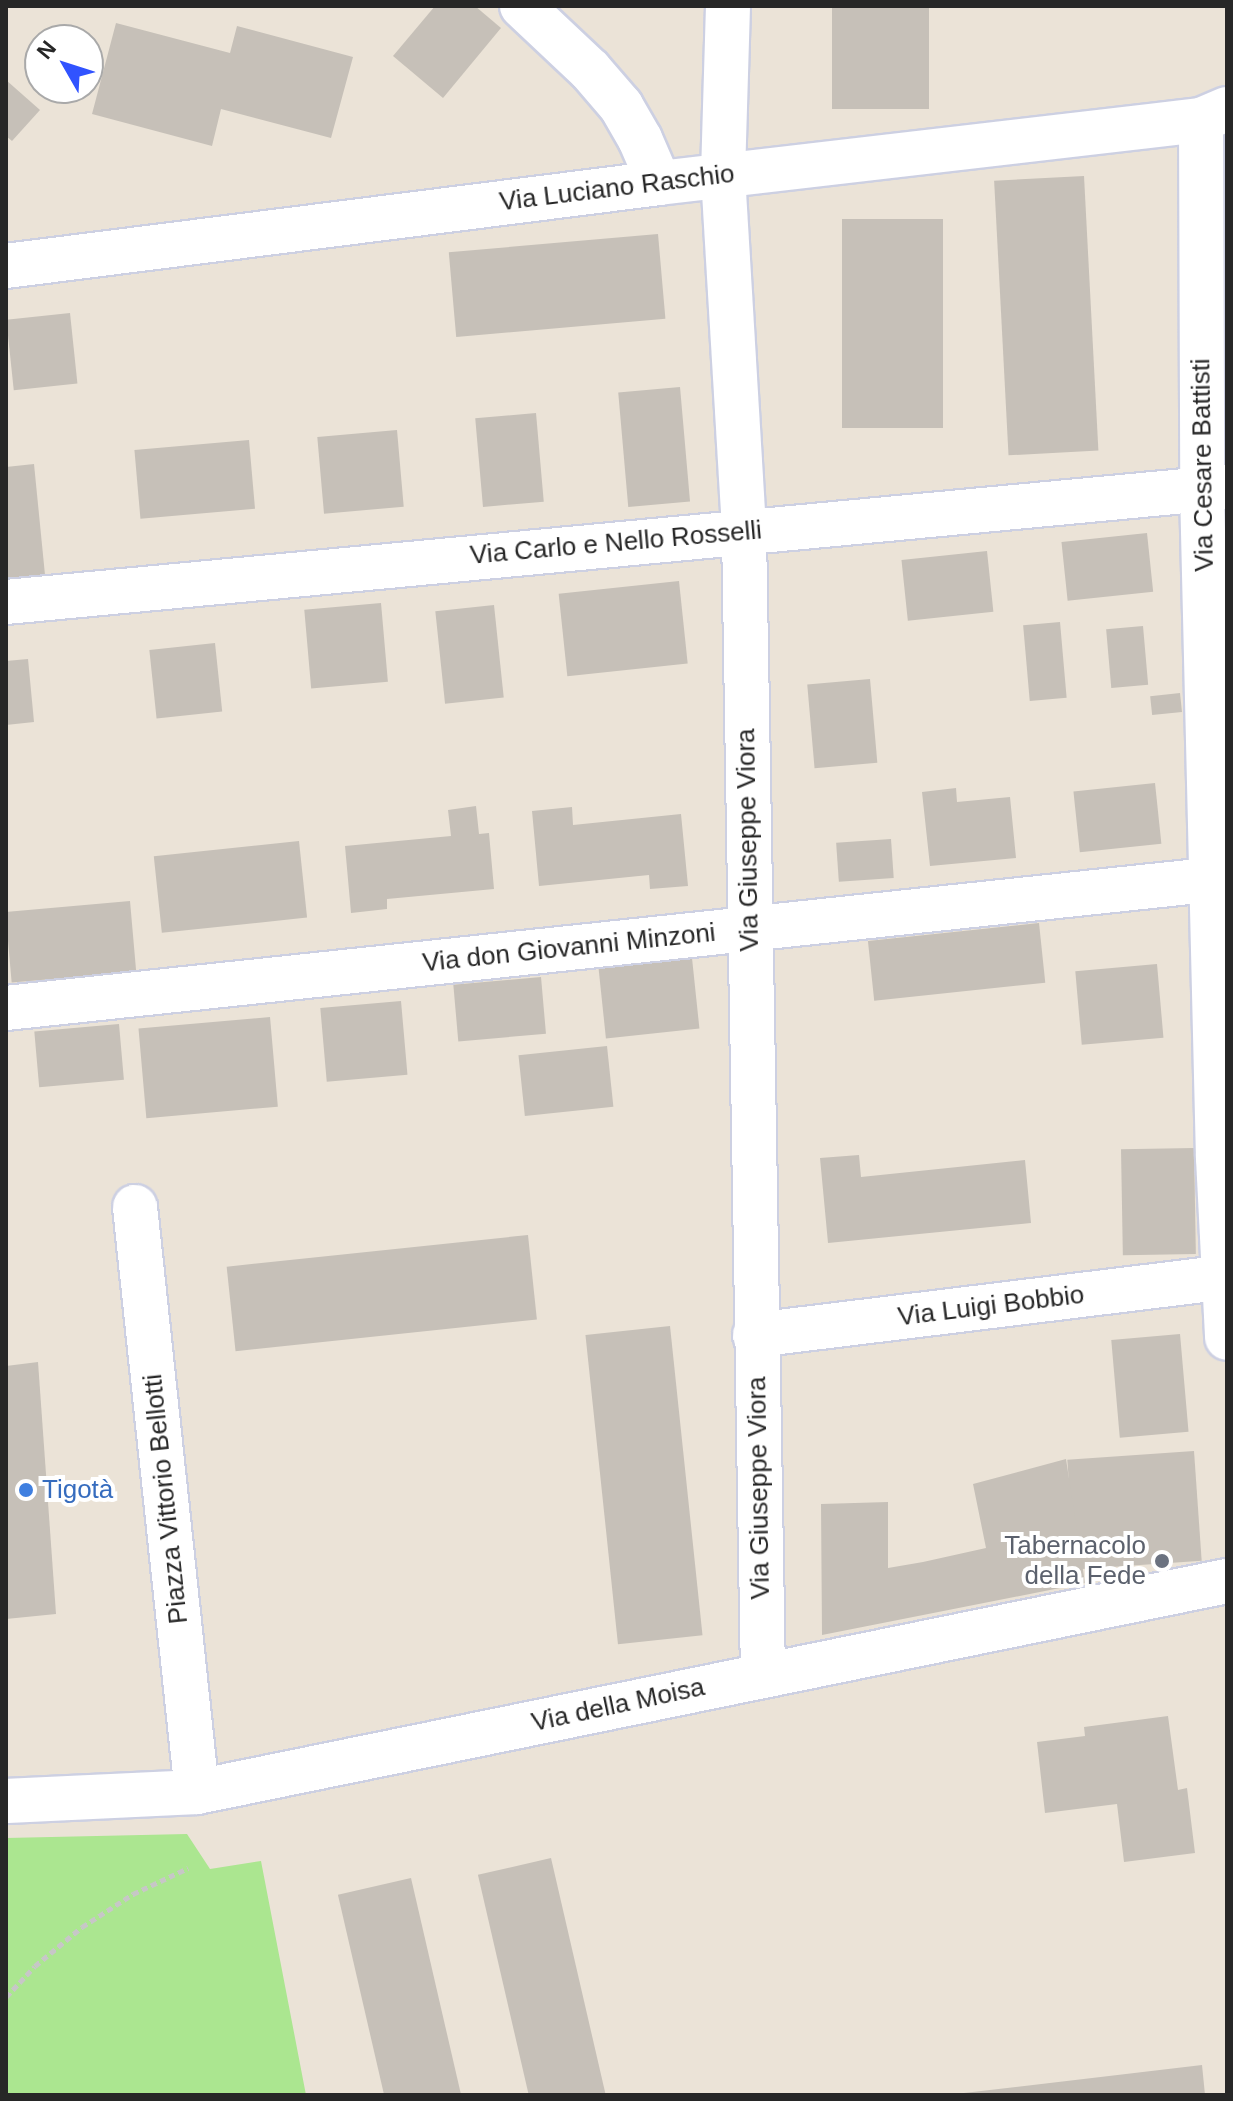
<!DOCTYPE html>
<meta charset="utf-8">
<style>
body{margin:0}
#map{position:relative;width:1233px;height:2101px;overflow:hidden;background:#ebe3d7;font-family:Arial,sans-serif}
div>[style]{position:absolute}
.green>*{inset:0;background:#abe690}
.building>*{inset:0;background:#c6c0b8;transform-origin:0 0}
.path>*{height:5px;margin-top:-2.5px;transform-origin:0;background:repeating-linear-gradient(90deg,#c7c7c7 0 6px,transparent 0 10px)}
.roads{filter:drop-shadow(2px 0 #cdd0e2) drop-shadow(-2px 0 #cdd0e2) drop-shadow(0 2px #cdd0e2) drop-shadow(0 -2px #cdd0e2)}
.minor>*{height:44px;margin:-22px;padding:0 22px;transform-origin:22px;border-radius:22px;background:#fff}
.dots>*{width:22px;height:22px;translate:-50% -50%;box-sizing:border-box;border:4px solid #fff;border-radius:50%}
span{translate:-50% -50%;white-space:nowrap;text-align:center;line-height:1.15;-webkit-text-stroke:8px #fff;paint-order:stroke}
.street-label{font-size:26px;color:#272727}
.shop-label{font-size:26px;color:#366cbe}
.left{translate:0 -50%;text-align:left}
.worship-label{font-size:26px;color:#5b616d}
.right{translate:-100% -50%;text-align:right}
.frame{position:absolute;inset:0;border:8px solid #272727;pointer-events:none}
.north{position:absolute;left:24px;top:24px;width:80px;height:80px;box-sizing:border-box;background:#fff;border:2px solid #a9a9a9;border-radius:50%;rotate:309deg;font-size:22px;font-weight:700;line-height:32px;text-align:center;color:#272727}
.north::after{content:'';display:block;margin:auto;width:28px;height:36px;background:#3153ff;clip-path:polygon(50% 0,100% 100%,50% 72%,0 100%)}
</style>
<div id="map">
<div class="green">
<div style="clip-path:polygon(187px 1834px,210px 1869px,261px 1861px,306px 2095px,6px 2095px,6px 1838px)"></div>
</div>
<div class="building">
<div style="clip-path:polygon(435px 6px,475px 6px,501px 28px,443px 98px,393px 56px)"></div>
<div style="left:832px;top:6px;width:97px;height:103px"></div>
<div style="clip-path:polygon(116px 23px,230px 53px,237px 26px,353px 57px,331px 138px,221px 109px,212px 146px,92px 114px)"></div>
<div style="clip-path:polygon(6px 80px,40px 110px,12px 141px,6px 136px)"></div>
<div style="left:1084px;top:176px;width:275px;height:90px;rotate:87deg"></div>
<div style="left:842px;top:219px;width:101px;height:209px"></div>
<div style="left:658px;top:234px;width:85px;height:210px;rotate:85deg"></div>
<div style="left:70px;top:313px;width:71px;height:64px;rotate:84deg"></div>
<div style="left:680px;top:387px;width:115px;height:62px;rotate:85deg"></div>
<div style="left:536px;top:413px;width:89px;height:61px;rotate:85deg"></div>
<div style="left:397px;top:430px;width:77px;height:80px;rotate:85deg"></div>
<div style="left:249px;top:440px;width:69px;height:115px;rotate:85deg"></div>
<div style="clip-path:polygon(34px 464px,45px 575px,6px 578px,6px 467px)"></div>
<div style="left:1147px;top:533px;width:59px;height:86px;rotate:84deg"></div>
<div style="left:987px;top:551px;width:61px;height:86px;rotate:84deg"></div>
<div style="left:679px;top:581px;width:83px;height:121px;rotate:84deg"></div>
<div style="left:381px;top:603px;width:79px;height:77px;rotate:85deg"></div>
<div style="left:494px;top:605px;width:93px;height:59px;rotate:84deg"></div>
<div style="left:1060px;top:622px;width:76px;height:37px;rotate:85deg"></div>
<div style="left:1143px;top:626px;width:59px;height:37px;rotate:85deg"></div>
<div style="left:215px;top:643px;width:69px;height:66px;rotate:84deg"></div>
<div style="clip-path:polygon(28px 659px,34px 722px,6px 725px,6px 661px)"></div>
<div style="left:870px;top:679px;width:84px;height:63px;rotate:85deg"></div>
<div style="left:1180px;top:693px;width:19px;height:30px;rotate:84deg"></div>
<div style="left:1155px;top:783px;width:61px;height:82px;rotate:84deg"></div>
<div style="clip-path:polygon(956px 788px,957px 802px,1010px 797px,1016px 858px,930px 866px,922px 792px)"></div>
<div style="clip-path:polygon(476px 806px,479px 834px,489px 833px,494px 889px,387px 899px,387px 909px,351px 913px,345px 846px,451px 836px,448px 810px)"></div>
<div style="clip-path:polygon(572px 807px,573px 825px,681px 814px,688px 886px,650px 889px,649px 875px,539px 886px,532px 811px)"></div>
<div style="left:891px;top:839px;width:39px;height:55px;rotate:86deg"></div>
<div style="left:299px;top:841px;width:77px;height:146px;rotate:84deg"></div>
<div style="left:130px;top:901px;width:71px;height:125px;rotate:85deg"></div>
<div style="left:1039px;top:923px;width:60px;height:172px;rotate:84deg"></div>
<div style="left:692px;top:958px;width:71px;height:94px;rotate:84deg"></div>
<div style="left:1157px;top:964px;width:74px;height:82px;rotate:85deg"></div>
<div style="left:541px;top:977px;width:57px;height:88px;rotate:85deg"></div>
<div style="left:401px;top:1001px;width:74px;height:81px;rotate:85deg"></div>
<div style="left:270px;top:1017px;width:90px;height:132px;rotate:85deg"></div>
<div style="left:119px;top:1024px;width:56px;height:85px;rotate:85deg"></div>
<div style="left:607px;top:1046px;width:61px;height:89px;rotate:84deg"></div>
<div style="left:1194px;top:1148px;width:106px;height:73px;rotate:89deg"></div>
<div style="clip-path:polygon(859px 1155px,861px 1177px,1025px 1160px,1031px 1223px,828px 1243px,820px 1158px)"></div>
<div style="left:528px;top:1235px;width:85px;height:303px;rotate:84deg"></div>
<div style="left:670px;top:1326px;width:311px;height:85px;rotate:84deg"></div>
<div style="left:1180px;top:1334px;width:98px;height:69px;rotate:85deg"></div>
<div style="clip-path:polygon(38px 1362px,56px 1614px,6px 1619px,6px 1366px)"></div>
<div style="left:1194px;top:1451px;width:110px;height:127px;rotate:86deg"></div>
<div style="clip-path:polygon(1066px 1459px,1085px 1583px,822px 1635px,821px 1504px,888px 1502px,888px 1568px,923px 1562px,986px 1548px,973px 1484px)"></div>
<div style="clip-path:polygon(1168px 1716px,1178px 1790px,1187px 1788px,1195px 1853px,1124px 1862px,1117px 1804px,1045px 1813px,1037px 1742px,1085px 1736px,1084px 1727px)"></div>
<div style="left:551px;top:1858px;width:243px;height:75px;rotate:77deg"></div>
<div style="left:411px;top:1878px;width:223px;height:75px;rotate:77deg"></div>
<div style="clip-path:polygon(1202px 2065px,1205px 2095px,965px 2095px,964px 2093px)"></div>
</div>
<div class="path">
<div style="left:6px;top:1997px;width:42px;rotate:-46.9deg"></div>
<div style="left:35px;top:1966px;width:61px;rotate:-39.7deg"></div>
<div style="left:82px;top:1927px;width:61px;rotate:-32.9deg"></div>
<div style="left:133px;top:1894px;width:61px;rotate:-25.3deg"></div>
</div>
<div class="roads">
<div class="minor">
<div style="left:522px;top:6px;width:93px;rotate:43.3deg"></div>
<div style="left:590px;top:70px;width:48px;rotate:49.3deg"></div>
<div style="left:621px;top:106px;width:38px;rotate:60deg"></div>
<div style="left:640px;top:139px;width:48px;rotate:66.6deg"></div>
<div style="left:728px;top:6px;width:169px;rotate:91.7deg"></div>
<div style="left:723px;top:175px;width:357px;rotate:86.6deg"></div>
<div style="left:744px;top:531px;width:1144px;rotate:89.05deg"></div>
<div style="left:1201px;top:120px;width:370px;rotate:89.8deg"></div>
<div style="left:1202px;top:490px;width:668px;rotate:88.63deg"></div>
<div style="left:1218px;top:1158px;width:180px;rotate:87.1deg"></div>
<div style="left:6px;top:266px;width:658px;rotate:-7.24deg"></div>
<div style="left:659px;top:183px;width:546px;rotate:-6.63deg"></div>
<div style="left:1201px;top:120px;width:28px;rotate:-23deg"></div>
<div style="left:6px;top:602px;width:1226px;rotate:-5.38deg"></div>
<div style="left:6px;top:1008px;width:1228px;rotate:-6.08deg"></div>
<div style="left:135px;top:1207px;width:588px;rotate:83.95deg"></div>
<div style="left:755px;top:1335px;width:476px;rotate:-7deg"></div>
<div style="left:6px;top:1801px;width:191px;rotate:-2.7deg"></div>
<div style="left:197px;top:1792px;width:1051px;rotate:-11.58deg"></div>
</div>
</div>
<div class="dots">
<div style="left:26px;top:1490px;background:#3f7fe0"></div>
<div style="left:1162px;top:1561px;background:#6b7280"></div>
</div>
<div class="street-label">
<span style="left:617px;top:188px;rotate:-7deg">Via Luciano Raschio</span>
<span style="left:1203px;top:465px;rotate:-91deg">Via Cesare Battisti</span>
<span style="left:616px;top:543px;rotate:-5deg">Via Carlo e Nello Rosselli</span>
<span style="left:748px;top:840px;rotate:-91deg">Via Giuseppe Viora</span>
<span style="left:569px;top:948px;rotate:-6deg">Via don Giovanni Minzoni</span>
<span style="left:991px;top:1306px;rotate:-7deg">Via Luigi Bobbio</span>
<span style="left:759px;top:1488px;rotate:-91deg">Via Giuseppe Viora</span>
<span style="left:166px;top:1499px;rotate:-96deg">Piazza Vittorio Bellotti</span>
<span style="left:618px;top:1705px;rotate:-12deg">Via della Moisa</span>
</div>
<div class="shop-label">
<span class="left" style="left:42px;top:1490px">Tigotà</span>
</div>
<div class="worship-label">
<span class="right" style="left:1146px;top:1561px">Tabernacolo<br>della Fede</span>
</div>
<div class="frame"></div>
<div class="north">N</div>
</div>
